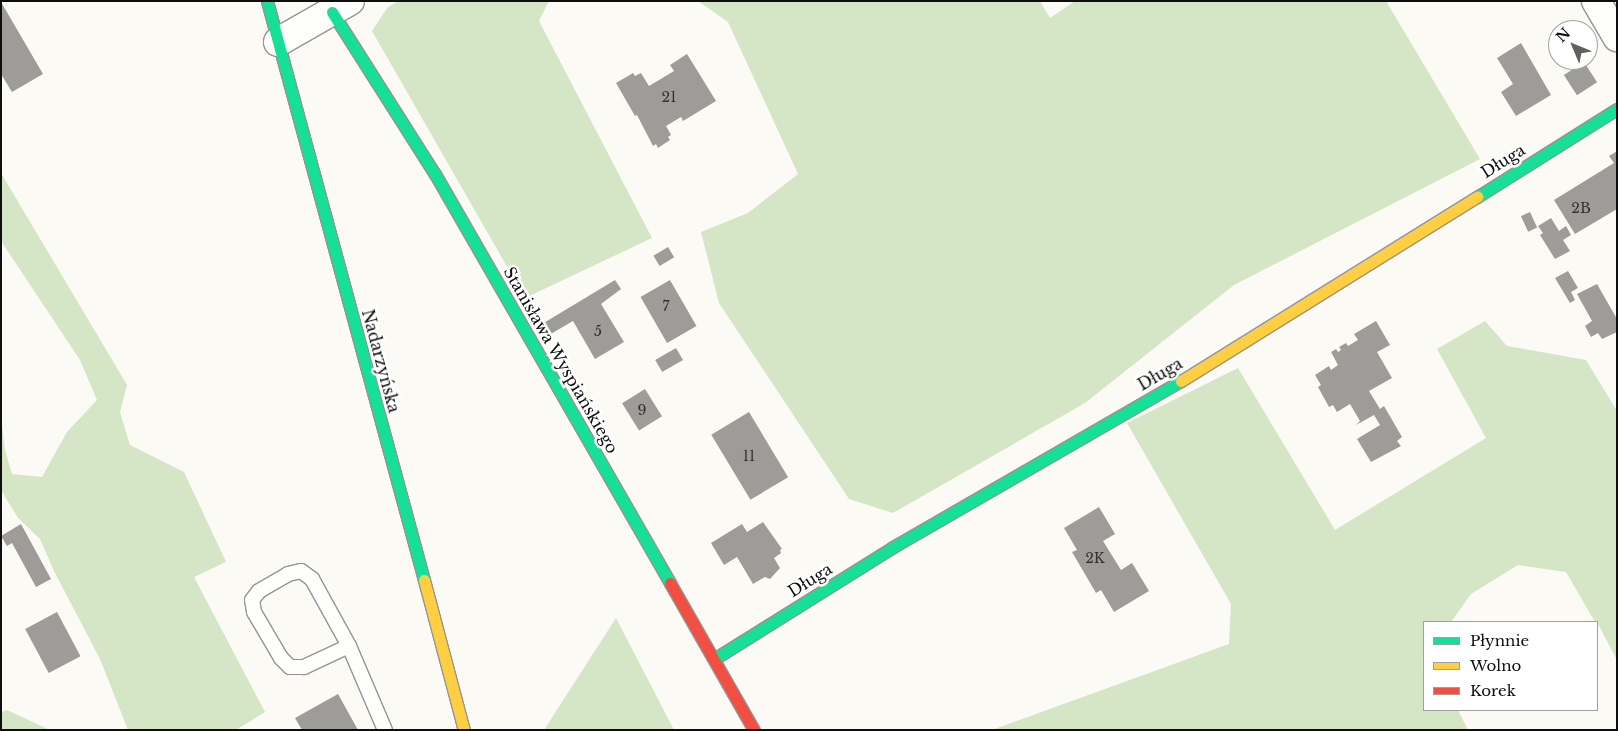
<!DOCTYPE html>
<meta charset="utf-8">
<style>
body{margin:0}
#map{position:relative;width:1618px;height:731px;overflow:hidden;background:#fbfaf4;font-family:"Libre Baskerville",serif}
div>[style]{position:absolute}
.forest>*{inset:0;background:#d4e6c5}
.building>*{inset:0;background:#9e9c99;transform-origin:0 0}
.roads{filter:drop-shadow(1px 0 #959492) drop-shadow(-1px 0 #959492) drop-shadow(0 1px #959492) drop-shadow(0 -1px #959492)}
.lane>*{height:14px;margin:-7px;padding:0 7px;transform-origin:7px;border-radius:7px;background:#fefefd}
.street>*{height:28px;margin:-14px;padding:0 14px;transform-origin:14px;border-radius:14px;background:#fefefd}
.fast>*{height:11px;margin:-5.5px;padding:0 5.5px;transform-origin:5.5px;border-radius:5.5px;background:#16e098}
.slow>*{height:11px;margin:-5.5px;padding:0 5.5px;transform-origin:5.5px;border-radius:5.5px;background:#ffcf43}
.jam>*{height:11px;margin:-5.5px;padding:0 5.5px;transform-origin:5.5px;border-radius:5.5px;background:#f24e42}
span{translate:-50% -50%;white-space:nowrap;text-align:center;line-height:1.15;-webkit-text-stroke:5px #fff;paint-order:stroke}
.number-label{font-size:14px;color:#323231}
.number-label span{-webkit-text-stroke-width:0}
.street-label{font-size:16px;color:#0e0e0e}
.frame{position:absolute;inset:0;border:2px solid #0e0e0e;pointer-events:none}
.legend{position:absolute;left:1423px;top:621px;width:175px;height:90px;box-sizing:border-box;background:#fff;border:1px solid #9f9f9f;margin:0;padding:6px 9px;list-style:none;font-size:15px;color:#0e0e0e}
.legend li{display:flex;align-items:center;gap:10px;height:25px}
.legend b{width:25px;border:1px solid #9f9f9f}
.north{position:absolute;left:1548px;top:20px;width:50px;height:50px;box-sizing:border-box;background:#fff;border:1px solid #9f9f9f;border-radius:50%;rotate:315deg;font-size:14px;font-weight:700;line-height:20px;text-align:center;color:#0e0e0e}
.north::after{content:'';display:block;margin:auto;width:18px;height:22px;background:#61615e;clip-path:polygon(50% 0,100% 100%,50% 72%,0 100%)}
</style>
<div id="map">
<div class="forest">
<div style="clip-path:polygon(399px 1px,551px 1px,548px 3px,539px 21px,652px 238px,525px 298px,372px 31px,388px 7px)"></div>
<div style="clip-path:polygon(698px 1px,1040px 1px,1050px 18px,1075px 1px,1386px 1px,1480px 159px,1234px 285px,1085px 403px,893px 513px,849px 499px,719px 303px,701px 232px,748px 213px,798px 174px,728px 22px)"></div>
<div style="clip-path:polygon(1px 173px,127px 385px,120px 412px,130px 445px,184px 472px,226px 562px,194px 577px,265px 712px,236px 730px,128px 730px,100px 659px,54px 571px,40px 539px,18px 518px,1px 490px,1px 418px,5px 450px,12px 474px,42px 477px,67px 432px,97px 400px,80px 360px,1px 241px)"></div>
<div style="clip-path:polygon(1485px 321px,1507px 346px,1586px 360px,1617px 411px,1617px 660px,1597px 622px,1595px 622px,1566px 572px,1518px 565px,1471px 594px,1451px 622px,1424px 622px,1424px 661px,1422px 664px,1424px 667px,1424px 710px,1458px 710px,1468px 730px,992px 730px,1229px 644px,1231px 604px,1127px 423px,1238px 368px,1335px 530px,1486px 438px,1437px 349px)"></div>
<div style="clip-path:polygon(616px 618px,674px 730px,544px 730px)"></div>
<div style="clip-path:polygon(7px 710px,50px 730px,1px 730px,1px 712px)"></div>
</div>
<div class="building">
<div style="clip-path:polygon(1px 2px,43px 74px,12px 92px,1px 74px)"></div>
<div style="clip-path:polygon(1521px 43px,1551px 95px,1516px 116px,1501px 92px,1513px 84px,1497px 58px)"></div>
<div style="clip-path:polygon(687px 54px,716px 101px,683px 121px,681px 117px,666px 126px,671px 135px,668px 137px,670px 140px,658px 148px,656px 144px,653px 146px,637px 115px,635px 116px,616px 83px,633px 73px,635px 76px,641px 73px,649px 86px,674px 71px,670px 65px)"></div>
<div style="left:1584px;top:62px;width:24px;height:24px;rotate:57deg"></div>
<div style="clip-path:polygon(1617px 151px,1617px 209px,1575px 234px,1554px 200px,1614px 163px,1609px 156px)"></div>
<div style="left:1530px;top:212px;width:17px;height:10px;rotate:65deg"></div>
<div style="clip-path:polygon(1551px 218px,1559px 231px,1566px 226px,1571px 235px,1563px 240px,1570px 251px,1555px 259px,1540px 235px,1543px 233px,1538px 226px)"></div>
<div style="left:668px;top:247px;width:12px;height:17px;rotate:59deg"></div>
<div style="clip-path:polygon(1568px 271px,1578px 288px,1571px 292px,1575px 300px,1570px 303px,1555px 278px)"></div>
<div style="clip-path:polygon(615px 280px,621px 289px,601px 304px,624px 342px,595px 359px,573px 321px,549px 335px,542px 324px)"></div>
<div style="left:670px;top:280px;width:53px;height:34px;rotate:60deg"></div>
<div style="clip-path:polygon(1597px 284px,1617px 319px,1617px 332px,1602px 339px,1598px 333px,1591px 337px,1585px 326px,1592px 321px,1577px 294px)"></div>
<div style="clip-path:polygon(1376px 321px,1390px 345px,1377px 352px,1392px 378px,1369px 391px,1380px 409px,1384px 406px,1402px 437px,1397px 441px,1401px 446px,1371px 462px,1357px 439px,1380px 425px,1374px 415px,1356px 425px,1360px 421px,1350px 404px,1337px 412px,1333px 405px,1329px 407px,1318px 387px,1321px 385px,1315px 375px,1329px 366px,1331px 370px,1338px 365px,1331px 352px,1336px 349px,1338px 352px,1341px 350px,1339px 347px,1346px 343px,1348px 346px,1358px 340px,1354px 334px)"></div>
<div style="left:676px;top:348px;width:14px;height:24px;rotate:60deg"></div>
<div style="left:645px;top:389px;width:32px;height:27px;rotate:58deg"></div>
<div style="left:749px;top:412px;width:76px;height:44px;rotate:59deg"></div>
<div style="clip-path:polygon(1099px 507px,1115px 534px,1103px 541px,1121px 570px,1132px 563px,1149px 591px,1114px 612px,1101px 590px,1096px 593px,1072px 552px,1077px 550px,1064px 528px)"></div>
<div style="clip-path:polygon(763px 522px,782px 549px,780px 550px,781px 553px,774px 558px,780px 568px,770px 579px,765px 577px,753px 584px,737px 557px,724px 565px,711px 543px,742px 524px,747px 532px)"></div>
<div style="clip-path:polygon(21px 524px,51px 579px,36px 587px,12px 543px,7px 546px,1px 536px)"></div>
<div style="left:57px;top:612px;width:50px;height:36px;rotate:62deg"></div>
<div style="clip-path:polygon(338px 694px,358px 730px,302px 730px,295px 718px)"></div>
</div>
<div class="roads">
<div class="lane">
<div style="left:349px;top:646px;width:50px;rotate:155deg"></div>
<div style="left:304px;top:667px;width:14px;rotate:180deg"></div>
<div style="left:290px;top:667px;width:13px;rotate:-135deg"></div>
<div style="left:281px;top:658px;width:53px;rotate:-120.4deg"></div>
<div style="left:254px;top:612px;width:12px;rotate:-99deg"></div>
<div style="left:252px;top:600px;width:11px;rotate:-52deg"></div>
<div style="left:259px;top:591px;width:34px;rotate:-30deg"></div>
<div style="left:288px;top:574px;width:13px;rotate:-13deg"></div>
<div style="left:301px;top:571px;width:14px;rotate:36deg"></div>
<div style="left:312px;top:579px;width:77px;rotate:61.1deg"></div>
<div style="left:349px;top:646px;width:91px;rotate:66.8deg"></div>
</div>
<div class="street">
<div style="left:1596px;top:1px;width:42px;rotate:59.7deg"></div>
<div style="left:278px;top:42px;width:83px;rotate:-29.7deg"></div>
</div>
<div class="fast">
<div style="left:267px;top:1px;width:600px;rotate:74.83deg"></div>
<div style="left:332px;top:12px;width:192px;rotate:57.6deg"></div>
<div style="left:435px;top:174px;width:472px;rotate:60.1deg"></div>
<div style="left:1477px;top:197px;width:165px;rotate:-32.2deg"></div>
<div style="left:714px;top:659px;width:211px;rotate:-32deg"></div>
<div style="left:893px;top:547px;width:332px;rotate:-30deg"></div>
</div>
<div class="slow">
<div style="left:1181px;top:381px;width:349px;rotate:-31.9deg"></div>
<div style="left:424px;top:580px;width:155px;rotate:75.1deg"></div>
</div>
<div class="jam">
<div style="left:670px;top:583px;width:169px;rotate:60.3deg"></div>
</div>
</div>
<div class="number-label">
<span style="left:669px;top:97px">21</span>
<span style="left:1581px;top:208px">2B</span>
<span style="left:666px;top:306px">7</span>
<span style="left:598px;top:331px">5</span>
<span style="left:642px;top:410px">9</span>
<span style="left:749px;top:456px">11</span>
<span style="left:1095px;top:558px">2K</span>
</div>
<div class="street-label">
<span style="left:1503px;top:161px;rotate:-32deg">Długa</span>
<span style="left:561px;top:360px;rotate:60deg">Stanisława Wyspiańskiego</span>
<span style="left:381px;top:361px;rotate:75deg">Nadarzyńska</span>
<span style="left:1160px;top:374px;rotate:-30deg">Długa</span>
<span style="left:810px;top:580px;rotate:-32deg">Długa</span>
</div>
<div class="frame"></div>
<ul class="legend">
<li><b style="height:6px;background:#16e098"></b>Płynnie</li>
<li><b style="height:6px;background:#ffcf43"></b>Wolno</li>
<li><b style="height:6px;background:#f24e42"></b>Korek</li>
</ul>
<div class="north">N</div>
</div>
